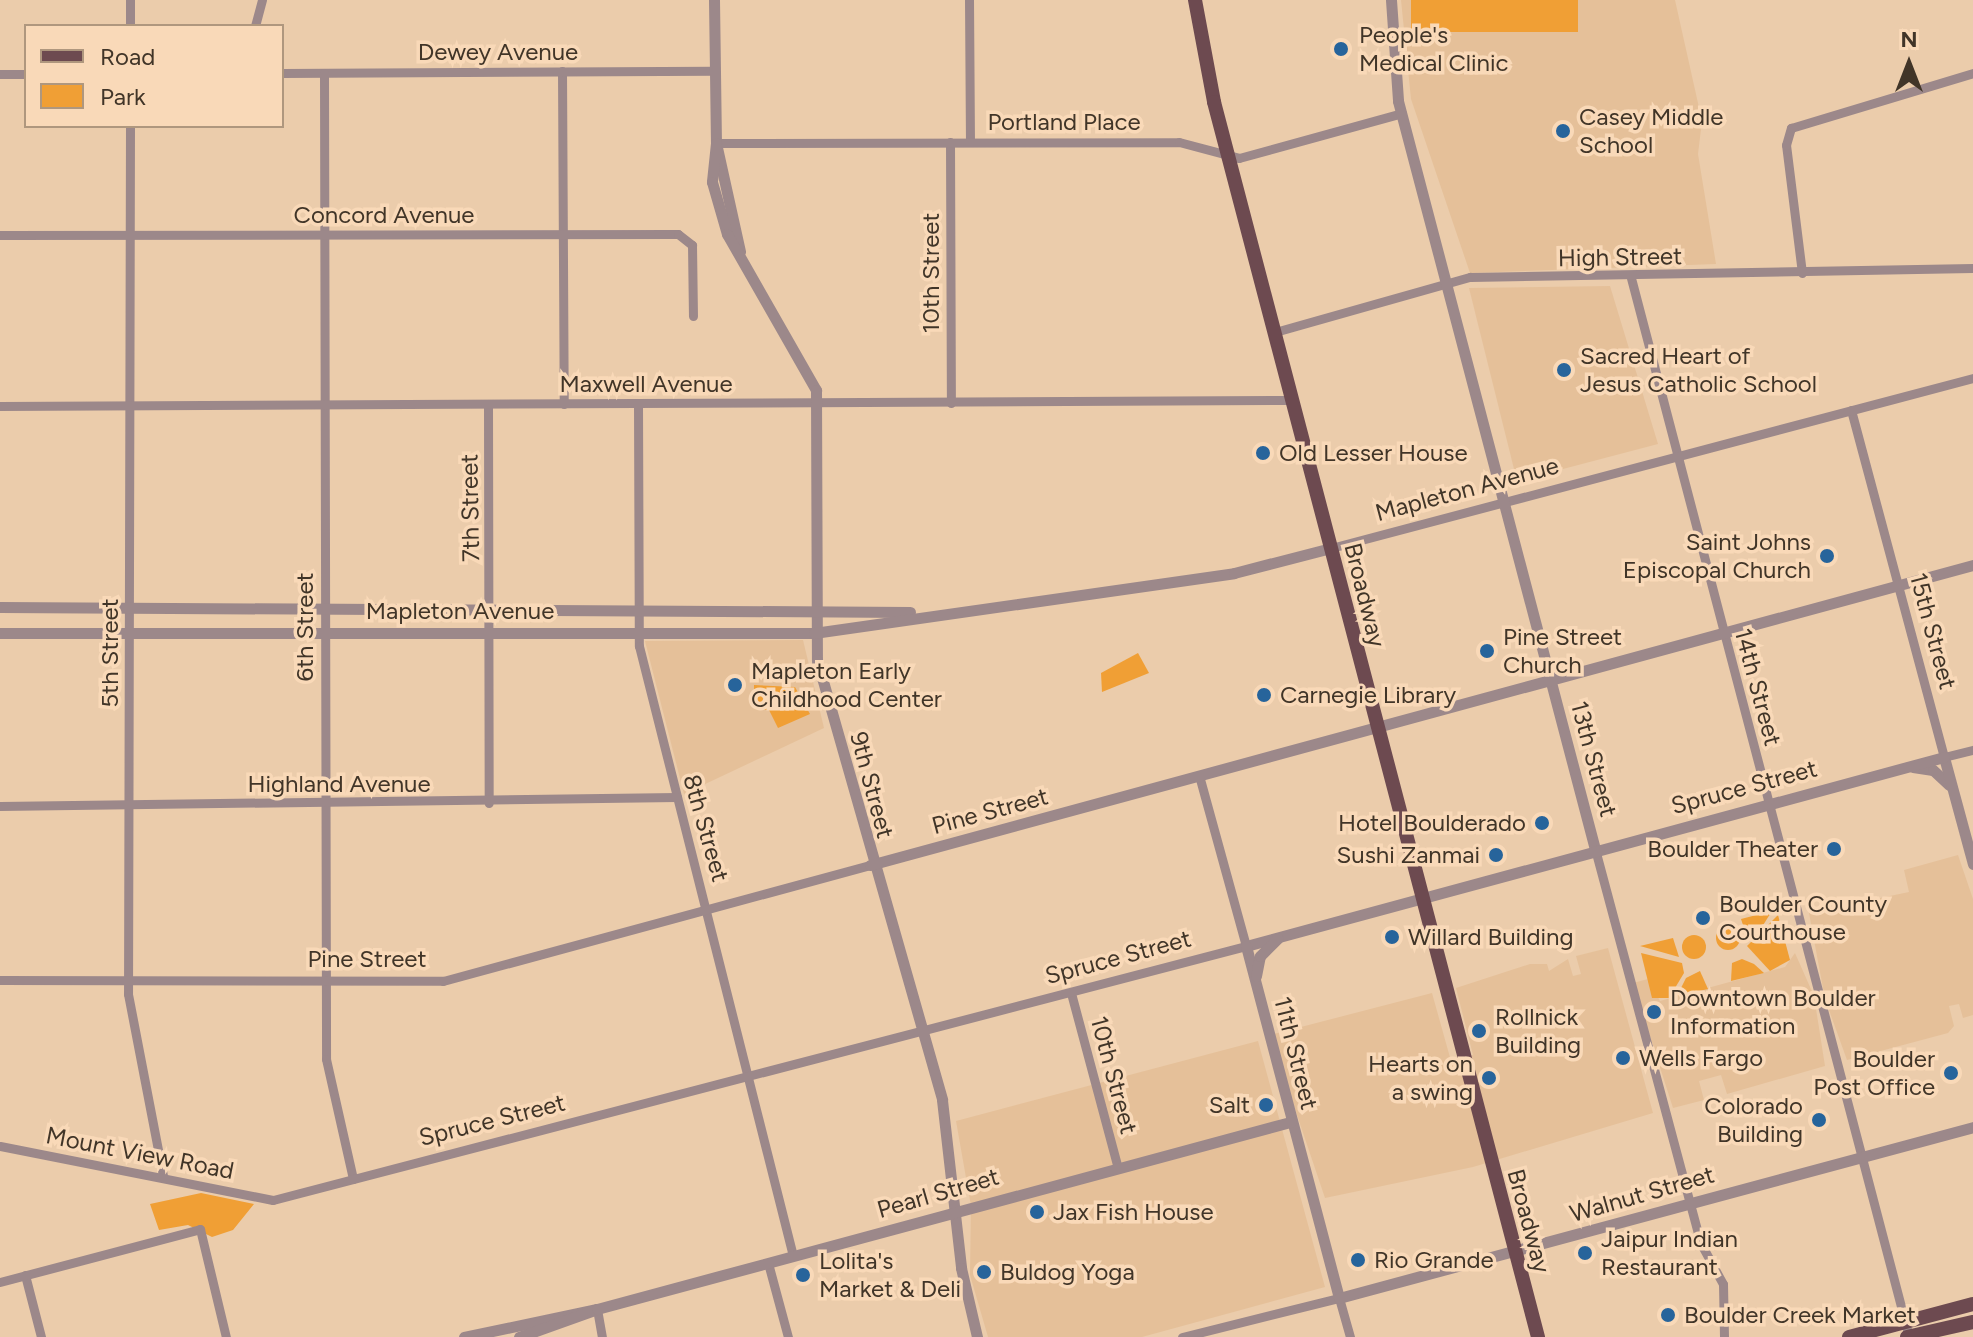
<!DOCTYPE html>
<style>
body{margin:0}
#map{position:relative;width:1973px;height:1337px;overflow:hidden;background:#ebccab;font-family:Figtree,sans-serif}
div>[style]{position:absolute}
.built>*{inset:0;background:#e5c099}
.green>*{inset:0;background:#f09f35;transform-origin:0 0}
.round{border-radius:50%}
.minor>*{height:9px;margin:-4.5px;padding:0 4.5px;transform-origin:4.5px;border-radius:4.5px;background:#9c888a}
.tertiary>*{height:11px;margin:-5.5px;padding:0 5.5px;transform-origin:5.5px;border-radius:5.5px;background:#9c888a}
.primary>*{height:14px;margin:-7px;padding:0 7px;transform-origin:7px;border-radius:7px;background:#6d4a50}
.dots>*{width:22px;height:22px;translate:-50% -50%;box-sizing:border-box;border:4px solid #f9d9b8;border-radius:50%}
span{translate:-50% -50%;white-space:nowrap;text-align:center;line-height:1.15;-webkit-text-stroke:7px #f9d9b8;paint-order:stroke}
.poi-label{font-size:24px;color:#413528}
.left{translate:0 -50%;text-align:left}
.right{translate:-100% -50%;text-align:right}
.street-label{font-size:24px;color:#413528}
.legend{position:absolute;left:24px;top:24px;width:260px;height:104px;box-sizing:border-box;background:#f9d9b8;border:2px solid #af977e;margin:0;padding:10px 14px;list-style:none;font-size:24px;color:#413528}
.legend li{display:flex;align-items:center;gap:16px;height:40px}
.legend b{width:40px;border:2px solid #af977e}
.north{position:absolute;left:1869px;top:24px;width:80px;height:80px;-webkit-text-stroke:6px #f9d9b8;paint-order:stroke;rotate:0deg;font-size:22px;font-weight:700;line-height:32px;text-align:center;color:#413528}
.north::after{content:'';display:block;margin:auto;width:28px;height:36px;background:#413528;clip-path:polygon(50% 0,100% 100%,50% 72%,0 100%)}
</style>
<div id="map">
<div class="built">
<div style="clip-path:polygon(1401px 0,1675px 0,1702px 121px,1698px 154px,1716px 264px,1470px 273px,1411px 99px)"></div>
<div style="clip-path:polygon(1610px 286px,1658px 444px,1517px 481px,1469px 288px)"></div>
<div style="clip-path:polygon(803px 640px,824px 728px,684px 794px,645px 641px)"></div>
<div style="clip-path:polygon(1958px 855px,1973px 899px,1973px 1015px,1963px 1018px,1959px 1004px,1949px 1006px,1954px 1026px,1948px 1033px,1847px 1060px,1825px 999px,1809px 913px,1909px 892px,1904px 870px)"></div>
<div style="clip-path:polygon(1608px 948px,1653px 1113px,1473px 1167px,1325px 1198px,1270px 1035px,1432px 993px,1451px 1061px,1473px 1055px,1456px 988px,1530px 964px,1547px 964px,1549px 971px,1568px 959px,1573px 976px,1581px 974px,1576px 956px)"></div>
<div style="clip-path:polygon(1795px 953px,1814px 996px,1825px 1066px,1727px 1094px,1721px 1075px,1699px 1081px,1704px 1100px,1673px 1108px,1633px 983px,1648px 979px,1660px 1001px,1785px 967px)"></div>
<div style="clip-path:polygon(1258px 1041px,1325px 1287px,1142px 1337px,988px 1337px,970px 1275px,971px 1206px,956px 1121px)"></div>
</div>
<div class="green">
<div style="left:1411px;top:0;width:167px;height:32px"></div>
<div style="clip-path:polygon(1138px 653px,1149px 673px,1102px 692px,1101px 673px)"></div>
<div style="clip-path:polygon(754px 685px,795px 687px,810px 714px,778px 728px,769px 710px,754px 709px)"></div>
<div style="clip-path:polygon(1772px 911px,1760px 930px,1746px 934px,1741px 919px)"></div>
<div style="clip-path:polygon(1778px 915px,1790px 960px,1770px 971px,1747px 946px)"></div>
<div class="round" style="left:1716px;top:926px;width:24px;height:24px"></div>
<div class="round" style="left:1682px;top:935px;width:24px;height:24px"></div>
<div style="clip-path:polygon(1673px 938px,1679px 957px,1640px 946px)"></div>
<div style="clip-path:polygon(1641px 953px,1682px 963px,1684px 973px,1669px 998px,1652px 998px)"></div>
<div style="clip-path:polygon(1742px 959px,1754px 964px,1764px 973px,1731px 981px,1732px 963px)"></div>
<div style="clip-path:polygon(1700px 971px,1708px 989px,1677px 996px,1686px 978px)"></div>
<div style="clip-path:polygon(201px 1193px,254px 1204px,233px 1230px,212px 1237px,188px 1225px,159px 1230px,150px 1204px)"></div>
</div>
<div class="minor">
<div style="left:130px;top:0;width:26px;rotate:90deg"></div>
<div style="left:969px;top:0;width:142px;rotate:89.6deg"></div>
<div style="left:255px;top:26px;width:27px;rotate:-75deg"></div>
<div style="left:562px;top:71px;width:333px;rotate:89.7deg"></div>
<div style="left:282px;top:73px;width:432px;rotate:-0.3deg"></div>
<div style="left:324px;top:73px;width:986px;rotate:89.88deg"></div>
<div style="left:326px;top:1059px;width:123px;rotate:77.3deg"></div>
<div style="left:0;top:74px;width:26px"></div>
<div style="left:130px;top:126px;width:868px;rotate:90.13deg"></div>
<div style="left:128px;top:994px;width:185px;rotate:79.1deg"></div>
<div style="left:950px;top:142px;width:261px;rotate:89.8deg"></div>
<div style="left:716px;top:143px;width:463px;rotate:-0.1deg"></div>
<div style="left:1179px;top:142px;width:62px;rotate:14.9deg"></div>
<div style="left:1239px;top:158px;width:169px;rotate:-15.4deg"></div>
<div style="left:0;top:235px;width:678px;rotate:-0.08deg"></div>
<div style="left:678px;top:234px;width:18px;rotate:38deg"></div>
<div style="left:692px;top:245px;width:71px;rotate:89.2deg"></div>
<div style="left:1802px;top:273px;width:129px;rotate:-97.1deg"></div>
<div style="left:1786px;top:145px;width:18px;rotate:-74deg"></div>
<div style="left:1791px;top:128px;width:190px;rotate:-16.8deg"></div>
<div style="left:1631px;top:278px;width:1095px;rotate:75.29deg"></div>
<div style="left:1275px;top:332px;width:203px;rotate:-15.8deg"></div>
<div style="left:1470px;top:277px;width:503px;rotate:-1.03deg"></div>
<div style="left:488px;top:404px;width:399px;rotate:89.9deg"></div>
<div style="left:638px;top:404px;width:242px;rotate:89.8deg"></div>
<div style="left:639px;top:646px;width:629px;rotate:75.83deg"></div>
<div style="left:0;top:406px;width:1293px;rotate:-0.27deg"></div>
<div style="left:1851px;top:410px;width:359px;rotate:75deg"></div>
<div style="left:1944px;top:757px;width:30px;rotate:-14deg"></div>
<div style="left:1331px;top:548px;width:664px;rotate:-14.83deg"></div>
<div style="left:0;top:806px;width:677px;rotate:-0.76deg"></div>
<div style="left:1595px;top:849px;width:407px;rotate:75deg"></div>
<div style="left:1700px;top:1242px;width:48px;rotate:61.3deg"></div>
<div style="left:1723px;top:1284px;width:53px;rotate:88.9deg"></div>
<div style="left:0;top:980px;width:443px;rotate:0.1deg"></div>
<div style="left:443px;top:981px;width:442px;rotate:-15.2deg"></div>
<div style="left:1071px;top:993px;width:181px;rotate:75deg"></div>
<div style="left:0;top:1146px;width:278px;rotate:11.2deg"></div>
<div style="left:273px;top:1200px;width:1006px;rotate:-14.63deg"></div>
<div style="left:1246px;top:946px;width:173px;rotate:-105.4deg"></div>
<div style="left:768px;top:1263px;width:77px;rotate:74.9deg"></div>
<div style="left:25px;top:1275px;width:64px;rotate:75.5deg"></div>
<div style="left:0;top:1282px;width:207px;rotate:-14.8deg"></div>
<div style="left:200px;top:1229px;width:111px;rotate:76.5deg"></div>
<div style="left:597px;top:1309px;width:28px;rotate:80deg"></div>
<div style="left:1182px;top:1337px;width:162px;rotate:-14deg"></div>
<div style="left:1339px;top:1298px;width:41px;rotate:74.2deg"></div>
</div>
<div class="tertiary">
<div style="left:714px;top:0;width:143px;rotate:89.2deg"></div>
<div style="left:716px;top:143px;width:111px;rotate:77.5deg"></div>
<div style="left:1391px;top:0;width:101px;rotate:86deg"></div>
<div style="left:1398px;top:101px;width:774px;rotate:75.25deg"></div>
<div style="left:716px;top:143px;width:39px;rotate:96deg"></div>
<div style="left:712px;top:182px;width:54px;rotate:73.9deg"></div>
<div style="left:727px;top:234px;width:180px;rotate:60.3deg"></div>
<div style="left:816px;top:390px;width:270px;rotate:89.8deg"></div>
<div style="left:817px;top:660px;width:457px;rotate:74.1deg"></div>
<div style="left:942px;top:1100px;width:169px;rotate:83.5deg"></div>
<div style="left:961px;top:1268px;width:71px;rotate:76.9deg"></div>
<div style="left:0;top:607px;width:910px;rotate:0.31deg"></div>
<div style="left:0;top:633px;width:814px"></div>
<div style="left:814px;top:633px;width:424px;rotate:-8.1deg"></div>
<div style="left:1234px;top:573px;width:100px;rotate:-14.5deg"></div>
<div style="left:1913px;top:767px;width:20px;rotate:9deg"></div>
<div style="left:1933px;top:770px;width:22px;rotate:43deg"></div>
<div style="left:1973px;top:864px;width:111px;rotate:-105.2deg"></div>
<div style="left:1944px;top:757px;width:723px;rotate:164.85deg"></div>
<div style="left:1246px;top:946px;width:364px;rotate:75.2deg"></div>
<div style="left:1339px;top:1298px;width:657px;rotate:-15.09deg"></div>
<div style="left:870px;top:865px;width:1143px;rotate:-15.22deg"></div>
<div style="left:1256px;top:976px;width:20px;rotate:-79deg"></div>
<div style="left:1260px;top:956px;width:25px;rotate:-45deg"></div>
<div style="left:464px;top:1337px;width:136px;rotate:-11.9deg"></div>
<div style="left:519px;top:1337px;width:83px;rotate:-19.7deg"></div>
<div style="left:597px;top:1309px;width:718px;rotate:-15.1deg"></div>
</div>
<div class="primary">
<div style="left:1195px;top:0;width:104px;rotate:79.4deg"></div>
<div style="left:1214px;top:102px;width:1277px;rotate:75.3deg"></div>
<div style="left:1849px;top:1337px;width:128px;rotate:-14.9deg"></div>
<div style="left:1907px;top:1337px;width:68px;rotate:-12.8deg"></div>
</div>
<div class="dots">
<div style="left:1341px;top:49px;background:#27649b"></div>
<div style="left:1563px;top:131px;background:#27649b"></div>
<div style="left:1564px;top:370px;background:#27649b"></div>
<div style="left:1263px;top:453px;background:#27649b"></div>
<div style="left:1827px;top:556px;background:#27649b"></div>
<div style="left:1487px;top:651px;background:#27649b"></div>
<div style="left:735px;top:685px;background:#27649b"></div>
<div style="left:1264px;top:695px;background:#27649b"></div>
<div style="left:1542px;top:823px;background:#27649b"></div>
<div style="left:1834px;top:849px;background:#27649b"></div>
<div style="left:1496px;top:855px;background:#27649b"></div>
<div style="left:1703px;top:918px;background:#27649b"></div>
<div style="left:1392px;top:937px;background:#27649b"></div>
<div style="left:1654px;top:1012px;background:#27649b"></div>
<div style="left:1479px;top:1031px;background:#27649b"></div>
<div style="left:1623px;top:1058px;background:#27649b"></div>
<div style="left:1951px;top:1073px;background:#27649b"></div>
<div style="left:1489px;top:1078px;background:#27649b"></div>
<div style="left:1266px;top:1105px;background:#27649b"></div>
<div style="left:1819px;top:1120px;background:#27649b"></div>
<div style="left:1037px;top:1212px;background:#27649b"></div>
<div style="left:1585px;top:1253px;background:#27649b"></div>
<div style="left:1358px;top:1260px;background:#27649b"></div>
<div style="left:984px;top:1272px;background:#27649b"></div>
<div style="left:803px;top:1275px;background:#27649b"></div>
<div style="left:1668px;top:1315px;background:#27649b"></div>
</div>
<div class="poi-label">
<span class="left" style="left:1359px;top:49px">People's<br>Medical Clinic</span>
<span class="left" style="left:1579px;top:131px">Casey Middle<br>School</span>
<span class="left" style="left:1580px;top:370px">Sacred Heart of<br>Jesus Catholic School</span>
<span class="left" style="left:1279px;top:453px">Old Lesser House</span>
<span class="right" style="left:1811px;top:556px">Saint Johns<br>Episcopal Church</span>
<span class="left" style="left:1503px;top:651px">Pine Street<br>Church</span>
<span class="left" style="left:751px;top:685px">Mapleton Early<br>Childhood Center</span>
<span class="left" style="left:1280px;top:695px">Carnegie Library</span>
<span class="right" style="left:1526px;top:823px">Hotel Boulderado</span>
<span class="right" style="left:1818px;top:849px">Boulder Theater</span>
<span class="right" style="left:1480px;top:855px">Sushi Zanmai</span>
<span class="left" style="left:1719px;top:918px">Boulder County<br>Courthouse</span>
<span class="left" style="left:1408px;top:937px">Willard Building</span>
<span class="left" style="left:1670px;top:1012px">Downtown Boulder<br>Information</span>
<span class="left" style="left:1495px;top:1031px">Rollnick<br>Building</span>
<span class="left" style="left:1639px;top:1058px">Wells Fargo</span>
<span class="right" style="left:1935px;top:1073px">Boulder<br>Post Office</span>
<span class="right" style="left:1473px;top:1078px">Hearts on<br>a swing</span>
<span class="right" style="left:1250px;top:1105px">Salt</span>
<span class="right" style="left:1803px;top:1120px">Colorado<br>Building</span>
<span class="left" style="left:1053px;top:1212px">Jax Fish House</span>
<span class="left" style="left:1601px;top:1253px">Jaipur Indian<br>Restaurant</span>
<span class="left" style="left:1374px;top:1260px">Rio Grande</span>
<span class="left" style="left:819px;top:1275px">Lolita's<br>Market &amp; Deli</span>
<span class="left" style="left:1000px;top:1272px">Buldog Yoga</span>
<span class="left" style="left:1684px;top:1315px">Boulder Creek Market</span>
</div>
<div class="street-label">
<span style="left:498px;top:52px">Dewey Avenue</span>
<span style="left:1064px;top:122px">Portland Place</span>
<span style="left:384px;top:215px">Concord Avenue</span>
<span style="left:1620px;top:257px;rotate:-1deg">High Street</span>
<span style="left:931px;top:273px;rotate:-90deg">10th Street</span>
<span style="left:646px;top:384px">Maxwell Avenue</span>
<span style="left:1467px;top:489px;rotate:-15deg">Mapleton Avenue</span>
<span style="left:470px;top:508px;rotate:-91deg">7th Street</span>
<span style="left:1365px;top:595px;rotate:76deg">Broadway</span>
<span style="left:460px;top:611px">Mapleton Avenue</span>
<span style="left:305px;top:627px;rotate:-90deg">6th Street</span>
<span style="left:1933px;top:631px;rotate:75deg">15th Street</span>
<span style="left:110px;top:653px;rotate:-90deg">5th Street</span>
<span style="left:1758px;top:687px;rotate:75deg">14th Street</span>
<span style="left:1594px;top:759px;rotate:75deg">13th Street</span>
<span style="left:339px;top:784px">Highland Avenue</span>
<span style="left:872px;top:785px;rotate:75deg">9th Street</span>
<span style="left:1744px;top:787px;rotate:-15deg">Spruce Street</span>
<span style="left:990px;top:811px;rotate:-15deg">Pine Street</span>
<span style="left:706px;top:828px;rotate:74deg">8th Street</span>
<span style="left:1118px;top:957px;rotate:-15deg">Spruce Street</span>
<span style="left:367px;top:959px">Pine Street</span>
<span style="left:1296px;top:1053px;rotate:76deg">11th Street</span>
<span style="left:1114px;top:1075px;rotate:75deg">10th Street</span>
<span style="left:492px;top:1120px;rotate:-14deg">Spruce Street</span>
<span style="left:140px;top:1153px;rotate:11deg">Mount View Road</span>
<span style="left:938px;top:1193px;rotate:-16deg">Pearl Street</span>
<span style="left:1642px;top:1194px;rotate:-16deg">Walnut Street</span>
<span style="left:1529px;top:1221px;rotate:75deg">Broadway</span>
</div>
<ul class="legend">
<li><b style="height:10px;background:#6d4a50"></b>Road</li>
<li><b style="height:22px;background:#f09f35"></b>Park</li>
</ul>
<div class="north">N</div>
</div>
